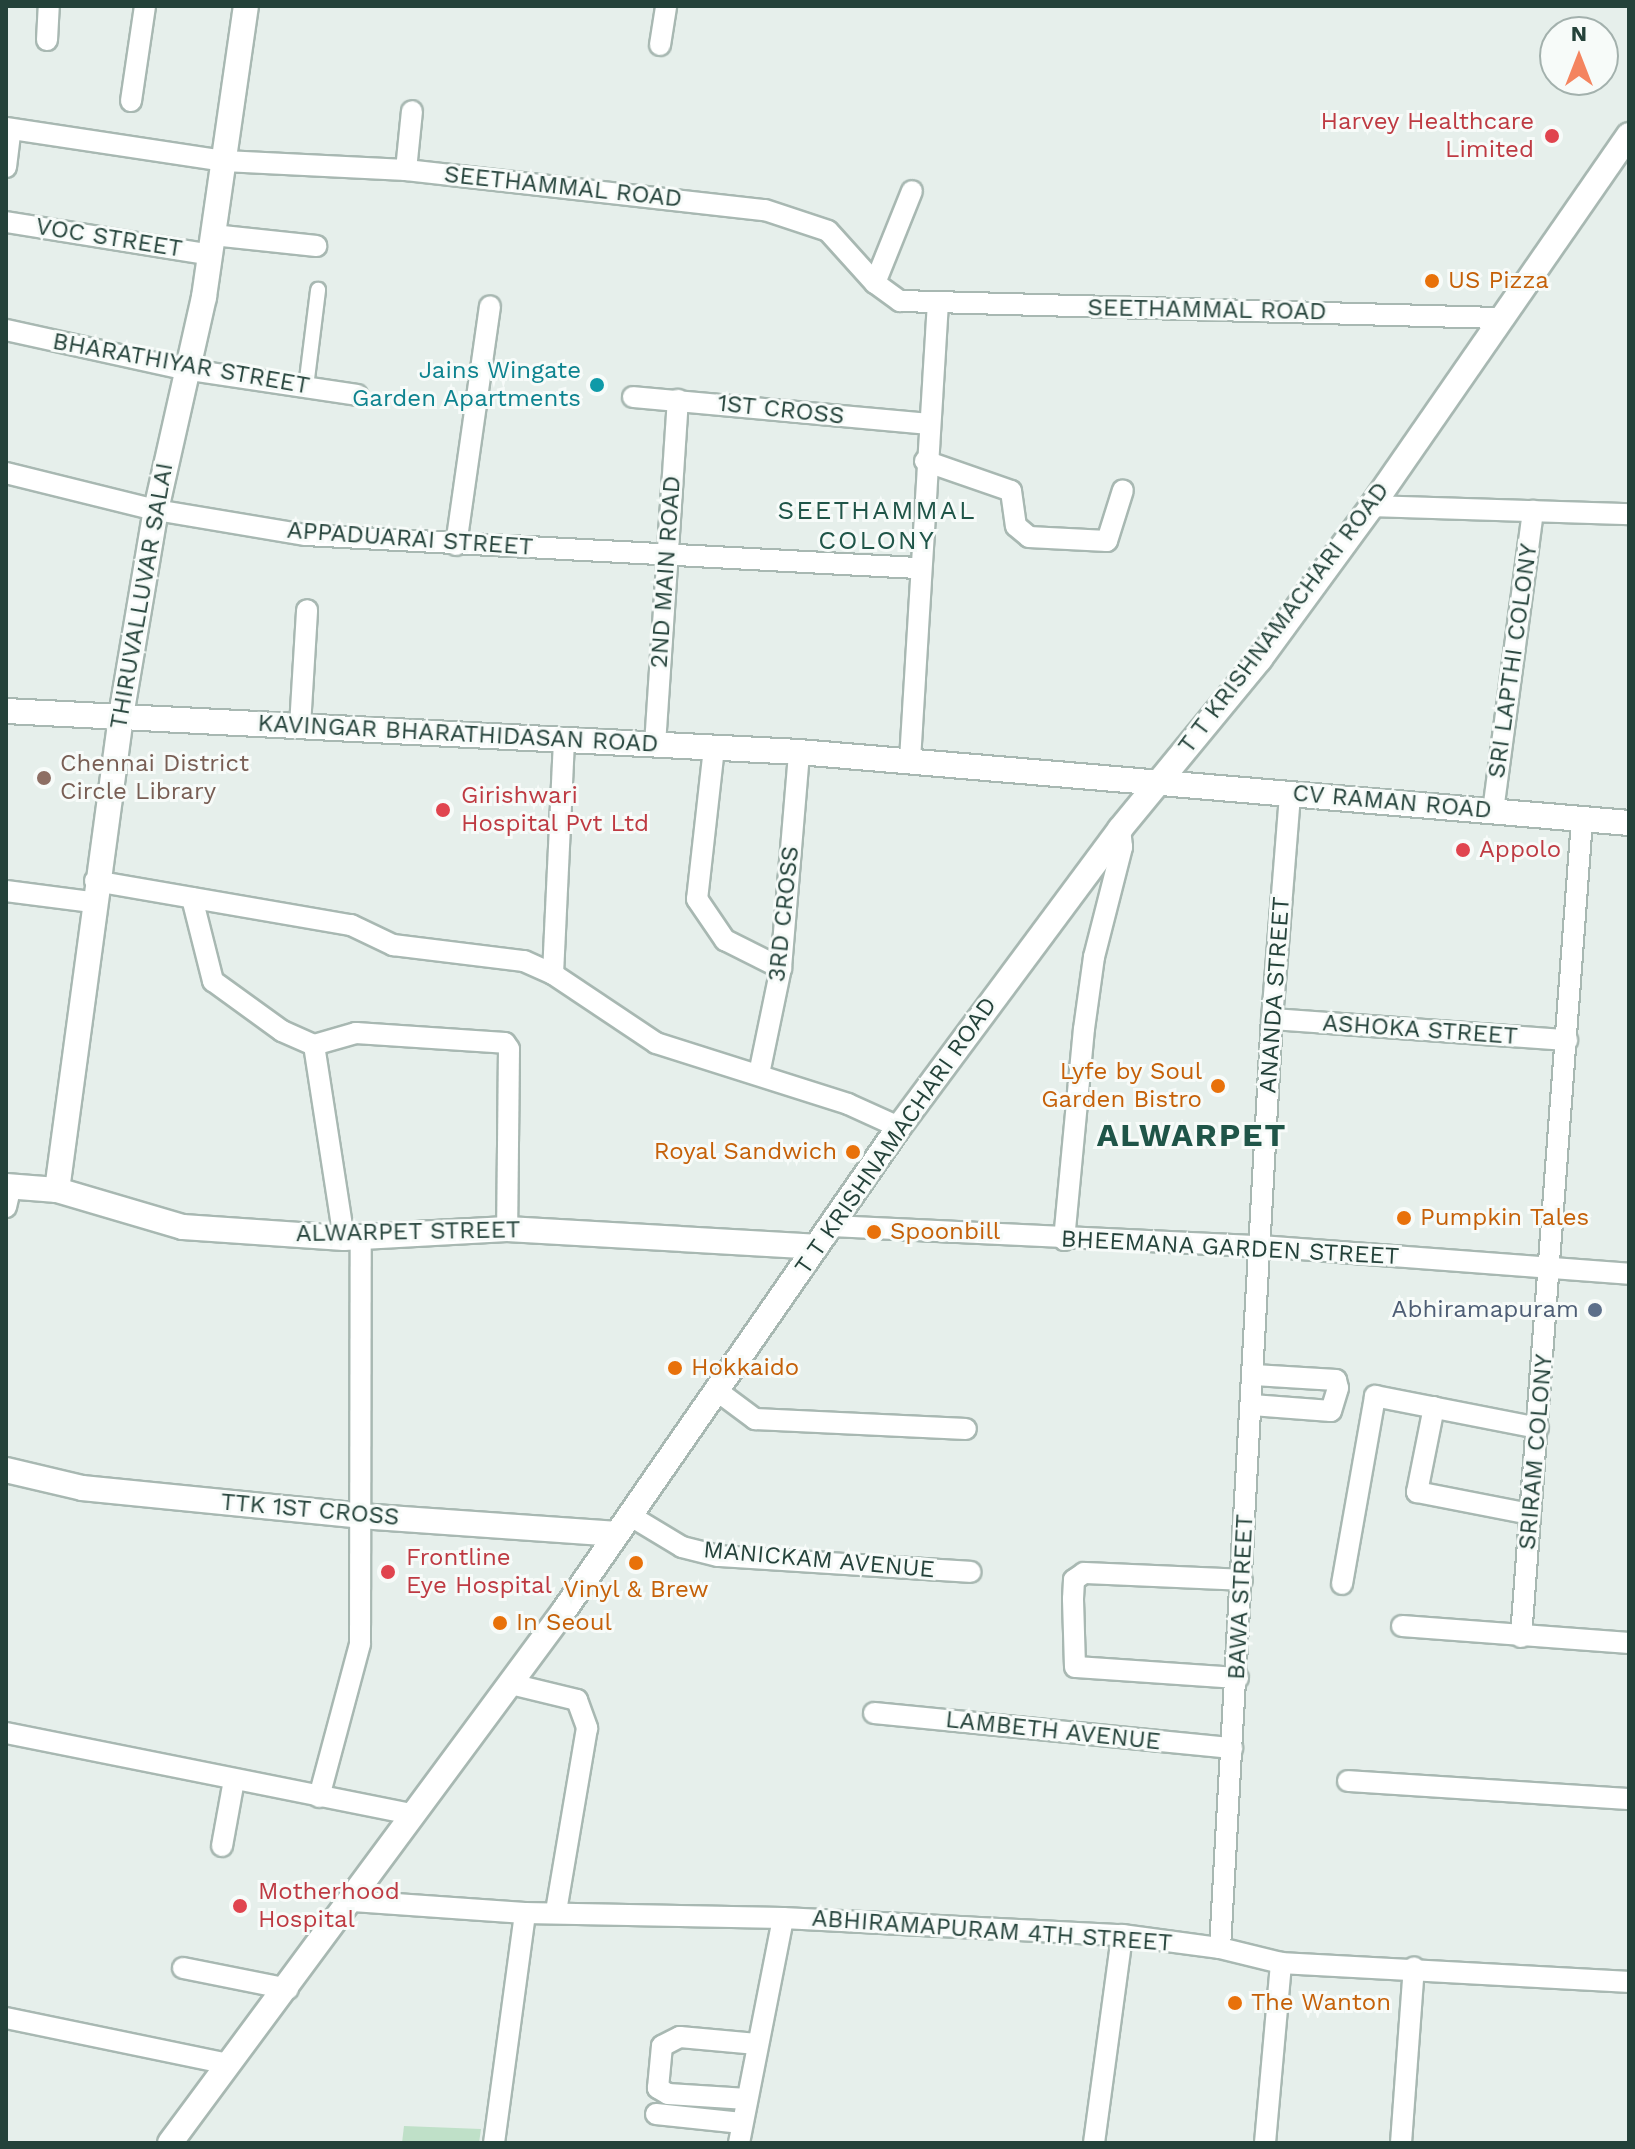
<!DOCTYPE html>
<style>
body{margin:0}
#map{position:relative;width:1635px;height:2149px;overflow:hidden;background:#e6efeb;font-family:"Work Sans",sans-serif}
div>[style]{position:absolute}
.green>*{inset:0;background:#bfe0c8}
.roads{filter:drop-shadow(2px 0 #a8b8b2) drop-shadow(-2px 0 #a8b8b2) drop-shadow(0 2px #a8b8b2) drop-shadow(0 -2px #a8b8b2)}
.pedestrian>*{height:14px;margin:-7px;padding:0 7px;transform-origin:7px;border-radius:7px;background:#fff}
.minor>*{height:20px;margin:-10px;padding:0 10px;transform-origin:10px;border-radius:10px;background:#fff}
.tertiary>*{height:24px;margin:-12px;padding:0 12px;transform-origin:12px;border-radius:12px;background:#fff}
.secondary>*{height:24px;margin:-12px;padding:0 12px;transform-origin:12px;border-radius:12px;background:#fff}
.dots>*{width:22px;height:22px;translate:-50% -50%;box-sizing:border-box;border:4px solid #f7fbf9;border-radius:50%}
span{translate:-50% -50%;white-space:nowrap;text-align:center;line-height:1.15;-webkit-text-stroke:6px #f7fbf9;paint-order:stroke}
.health-label{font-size:24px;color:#be3a42}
.right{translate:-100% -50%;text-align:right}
.left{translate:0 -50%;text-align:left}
.street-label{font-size:24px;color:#24423a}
.food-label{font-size:24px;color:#c56008}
.culture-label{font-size:24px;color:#0d838f}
.education-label{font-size:24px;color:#785e54}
.service-label{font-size:24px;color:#4e5e75}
.neighbourhood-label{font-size:26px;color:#1f5548;letter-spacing:2px}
.district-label{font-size:32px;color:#1f5548;font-weight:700;letter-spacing:2px}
.frame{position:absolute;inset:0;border:8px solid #24423a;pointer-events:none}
.north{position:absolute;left:1539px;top:16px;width:80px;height:80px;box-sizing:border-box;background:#f7fbf9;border:2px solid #a3b1ad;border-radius:50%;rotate:0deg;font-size:22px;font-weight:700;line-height:32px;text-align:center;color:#24423a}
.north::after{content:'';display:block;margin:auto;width:28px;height:36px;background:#f4845f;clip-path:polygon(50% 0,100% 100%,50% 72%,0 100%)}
</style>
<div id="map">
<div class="green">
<div style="clip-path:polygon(404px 2126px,481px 2129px,479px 2143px,402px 2143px)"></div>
</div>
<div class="roads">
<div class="pedestrian">
<div style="left:306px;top:387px;width:98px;rotate:-82.9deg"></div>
</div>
<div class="minor">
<div style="left:47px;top:40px;width:34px;rotate:-87deg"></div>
<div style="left:660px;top:45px;width:39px;rotate:-81deg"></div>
<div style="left:131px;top:101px;width:96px;rotate:-81.6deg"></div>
<div style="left:6px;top:128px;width:220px;rotate:8.6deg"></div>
<div style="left:224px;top:161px;width:182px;rotate:2.8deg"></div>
<div style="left:406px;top:170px;width:361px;rotate:6.4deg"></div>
<div style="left:765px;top:210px;width:66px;rotate:18.4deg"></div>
<div style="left:828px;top:231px;width:70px;rotate:47.9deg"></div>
<div style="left:875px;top:283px;width:31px;rotate:36deg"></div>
<div style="left:900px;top:301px;width:598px;rotate:1.63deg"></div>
<div style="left:6px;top:167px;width:38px;rotate:-83deg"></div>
<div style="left:406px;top:170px;width:59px;rotate:-84.2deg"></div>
<div style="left:6px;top:222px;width:208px;rotate:9.1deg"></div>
<div style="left:213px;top:235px;width:104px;rotate:6.1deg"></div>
<div style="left:875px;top:283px;width:99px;rotate:-68.1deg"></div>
<div style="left:6px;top:330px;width:182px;rotate:12.4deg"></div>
<div style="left:184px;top:369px;width:175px;rotate:8.5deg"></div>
<div style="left:633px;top:397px;width:296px;rotate:5.2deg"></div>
<div style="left:925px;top:461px;width:91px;rotate:19.2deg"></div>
<div style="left:1011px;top:491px;width:35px;rotate:82deg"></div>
<div style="left:1016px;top:526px;width:17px;rotate:40deg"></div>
<div style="left:1029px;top:537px;width:78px;rotate:2.9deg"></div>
<div style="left:1107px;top:541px;width:53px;rotate:-72.6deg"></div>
<div style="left:6px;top:473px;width:154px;rotate:13.9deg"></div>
<div style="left:156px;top:510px;width:152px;rotate:9.5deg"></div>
<div style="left:306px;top:535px;width:613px;rotate:3.09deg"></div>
<div style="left:1372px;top:506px;width:257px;rotate:1.8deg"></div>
<div style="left:456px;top:545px;width:241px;rotate:-81.9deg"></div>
<div style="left:300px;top:726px;width:116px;rotate:-86.5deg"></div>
<div style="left:655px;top:745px;width:346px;rotate:-86.2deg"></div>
<div style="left:714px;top:748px;width:152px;rotate:96.4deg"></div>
<div style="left:697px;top:899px;width:50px;rotate:55.7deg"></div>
<div style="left:725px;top:940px;width:63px;rotate:26.6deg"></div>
<div style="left:910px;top:760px;width:456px;rotate:-86.5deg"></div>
<div style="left:1493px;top:811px;width:303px;rotate:-82.4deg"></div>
<div style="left:95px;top:881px;width:260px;rotate:9.8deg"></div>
<div style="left:351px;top:925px;width:47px;rotate:25.5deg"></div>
<div style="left:393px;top:945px;width:132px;rotate:7deg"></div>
<div style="left:524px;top:961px;width:32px;rotate:24deg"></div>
<div style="left:553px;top:974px;width:124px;rotate:33.8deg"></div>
<div style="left:656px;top:1043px;width:201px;rotate:17.6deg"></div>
<div style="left:848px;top:1104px;width:56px;rotate:24.3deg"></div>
<div style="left:6px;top:891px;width:87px;rotate:7.3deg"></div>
<div style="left:192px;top:898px;width:86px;rotate:75.8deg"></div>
<div style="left:213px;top:981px;width:85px;rotate:35.9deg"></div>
<div style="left:282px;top:1031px;width:35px;rotate:24deg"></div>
<div style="left:314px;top:1045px;width:195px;rotate:81.2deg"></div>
<div style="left:553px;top:974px;width:234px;rotate:-87.3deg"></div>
<div style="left:1272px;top:1019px;width:296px;rotate:4.1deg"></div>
<div style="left:314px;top:1045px;width:44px;rotate:-15.9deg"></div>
<div style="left:356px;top:1033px;width:149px;rotate:3.8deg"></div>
<div style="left:505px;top:1043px;width:7px;rotate:56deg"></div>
<div style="left:509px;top:1049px;width:180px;rotate:90.6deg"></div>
<div style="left:759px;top:1074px;width:108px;rotate:-78.3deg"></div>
<div style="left:781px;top:968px;width:217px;rotate:-85.2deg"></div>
<div style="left:6px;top:1207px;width:22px;rotate:-77deg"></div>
<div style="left:831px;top:1226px;width:429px;rotate:2.7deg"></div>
<div style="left:1260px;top:1246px;width:370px;rotate:4.3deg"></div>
<div style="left:1064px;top:1240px;width:212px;rotate:-84.6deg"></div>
<div style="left:1084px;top:1029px;width:73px;rotate:-82.1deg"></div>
<div style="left:1094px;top:957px;width:114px;rotate:-75.7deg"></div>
<div style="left:1122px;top:847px;width:18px;rotate:-96deg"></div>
<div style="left:720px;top:1393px;width:44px;rotate:36.6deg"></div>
<div style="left:755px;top:1419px;width:211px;rotate:2.7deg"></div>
<div style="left:1252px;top:1405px;width:79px;rotate:4.3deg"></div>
<div style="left:1331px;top:1411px;width:24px;rotate:-73deg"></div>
<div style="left:1338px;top:1388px;width:8px;rotate:-104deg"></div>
<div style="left:1336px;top:1380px;width:82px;rotate:-176.5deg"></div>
<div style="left:1434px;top:1407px;width:87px;rotate:101.3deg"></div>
<div style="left:1417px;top:1492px;width:115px;rotate:11deg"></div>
<div style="left:629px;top:1515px;width:62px;rotate:31.1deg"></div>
<div style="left:682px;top:1547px;width:37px;rotate:14deg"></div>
<div style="left:718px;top:1556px;width:253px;rotate:3.6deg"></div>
<div style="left:1342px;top:1584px;width:191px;rotate:-80deg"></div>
<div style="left:1375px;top:1396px;width:166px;rotate:11.1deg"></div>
<div style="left:1402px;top:1626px;width:228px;rotate:4.3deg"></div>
<div style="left:1521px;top:1637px;width:819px;rotate:-85.73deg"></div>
<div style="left:1238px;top:1678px;width:163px;rotate:-176.1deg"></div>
<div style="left:1075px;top:1667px;width:68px;rotate:-91.7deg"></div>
<div style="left:1073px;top:1599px;width:19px;rotate:-87deg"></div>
<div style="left:1074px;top:1580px;width:12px;rotate:-35deg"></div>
<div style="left:1084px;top:1573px;width:158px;rotate:2.5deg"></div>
<div style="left:511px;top:1684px;width:68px;rotate:13.6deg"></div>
<div style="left:577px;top:1700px;width:30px;rotate:70deg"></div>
<div style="left:587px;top:1728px;width:187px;rotate:99.6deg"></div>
<div style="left:874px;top:1713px;width:360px;rotate:5.6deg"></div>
<div style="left:6px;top:1733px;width:412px;rotate:11.3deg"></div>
<div style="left:1348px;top:1781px;width:282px;rotate:3.7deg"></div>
<div style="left:319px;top:1797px;width:158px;rotate:-75deg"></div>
<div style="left:360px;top:1644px;width:408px;rotate:-89.9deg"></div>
<div style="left:222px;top:1846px;width:67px;rotate:-79.7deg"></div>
<div style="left:353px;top:1901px;width:172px;rotate:4deg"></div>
<div style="left:525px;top:1913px;width:258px;rotate:1.1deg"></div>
<div style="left:783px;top:1918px;width:339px;rotate:2.9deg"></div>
<div style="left:1122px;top:1935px;width:99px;rotate:7.6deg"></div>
<div style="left:1220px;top:1948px;width:63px;rotate:13.8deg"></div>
<div style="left:1281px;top:1963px;width:349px;rotate:3.1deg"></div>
<div style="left:1220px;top:1948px;width:930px;rotate:-86.8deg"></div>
<div style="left:1272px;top:1019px;width:227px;rotate:-85.4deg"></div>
<div style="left:183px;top:1968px;width:107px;rotate:11.3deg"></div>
<div style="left:6px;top:2018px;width:227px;rotate:11.7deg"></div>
<div style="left:747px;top:2099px;width:79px;rotate:-176.4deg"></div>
<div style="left:668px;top:2094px;width:12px;rotate:-149deg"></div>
<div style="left:658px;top:2088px;width:42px;rotate:-84.6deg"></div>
<div style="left:662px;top:2046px;width:20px;rotate:-27deg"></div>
<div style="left:680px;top:2037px;width:77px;rotate:5.2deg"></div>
<div style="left:656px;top:2114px;width:86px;rotate:6deg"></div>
<div style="left:494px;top:2143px;width:232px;rotate:-82.3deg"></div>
<div style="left:739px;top:2143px;width:229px;rotate:-78.9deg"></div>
<div style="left:1094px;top:2143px;width:210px;rotate:-82.3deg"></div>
<div style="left:1265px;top:2143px;width:181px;rotate:-84.9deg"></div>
<div style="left:1401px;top:2143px;width:176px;rotate:-85.8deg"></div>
</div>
<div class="tertiary">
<div style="left:6px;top:1186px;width:51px;rotate:4.5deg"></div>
<div style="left:57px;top:1190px;width:131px;rotate:16.4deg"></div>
<div style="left:183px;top:1227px;width:161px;rotate:3.9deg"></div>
<div style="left:344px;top:1238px;width:163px;rotate:-3.2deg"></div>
<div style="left:507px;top:1229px;width:309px;rotate:3.3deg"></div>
<div style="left:57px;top:1190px;width:478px;rotate:-82.3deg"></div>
<div style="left:121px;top:716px;width:209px;rotate:-80.4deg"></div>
<div style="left:156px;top:510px;width:218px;rotate:-77.3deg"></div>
<div style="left:204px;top:297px;width:294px;rotate:-81.8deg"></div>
<div style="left:6px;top:1470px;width:78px;rotate:13.3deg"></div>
<div style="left:82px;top:1488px;width:280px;rotate:5.7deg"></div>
<div style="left:361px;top:1516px;width:256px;rotate:4deg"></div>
</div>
<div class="secondary">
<div style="left:6px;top:711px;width:794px;rotate:2.96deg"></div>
<div style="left:799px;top:752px;width:833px;rotate:4.89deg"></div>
<div style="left:170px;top:2143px;width:661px;rotate:-53.49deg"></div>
<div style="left:563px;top:1612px;width:590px;rotate:-55.29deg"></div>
<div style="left:899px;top:1127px;width:371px;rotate:-53.4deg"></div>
<div style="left:1120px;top:829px;width:220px;rotate:-50.5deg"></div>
<div style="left:1260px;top:659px;width:190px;rotate:-53.8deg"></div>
<div style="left:1372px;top:506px;width:451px;rotate:-55.3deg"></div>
</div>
</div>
<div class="dots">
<div style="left:1552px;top:136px;background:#e0444e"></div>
<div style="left:1432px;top:281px;background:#e8710a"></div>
<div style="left:597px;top:385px;background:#0f9aa8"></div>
<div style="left:44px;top:778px;background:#8d6e63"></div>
<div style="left:443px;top:810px;background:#e0444e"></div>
<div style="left:1463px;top:850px;background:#e0444e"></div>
<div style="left:1218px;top:1086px;background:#e8710a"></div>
<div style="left:853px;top:1152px;background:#e8710a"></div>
<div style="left:1404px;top:1218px;background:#e8710a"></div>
<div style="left:874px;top:1232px;background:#e8710a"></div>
<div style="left:1595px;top:1310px;background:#5c6f8a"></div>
<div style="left:675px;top:1368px;background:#e8710a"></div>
<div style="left:636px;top:1563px;background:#e8710a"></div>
<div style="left:388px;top:1572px;background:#e0444e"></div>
<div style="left:500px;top:1623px;background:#e8710a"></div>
<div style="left:240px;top:1906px;background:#e0444e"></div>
<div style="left:1235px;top:2003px;background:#e8710a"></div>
</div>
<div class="health-label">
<span class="right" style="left:1534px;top:136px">Harvey Healthcare<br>Limited</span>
<span class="left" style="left:461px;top:810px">Girishwari<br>Hospital Pvt Ltd</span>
<span class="left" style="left:1479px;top:850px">Appolo</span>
<span class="left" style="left:406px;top:1572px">Frontline<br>Eye Hospital</span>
<span class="left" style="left:258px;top:1906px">Motherhood<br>Hospital</span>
</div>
<div class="street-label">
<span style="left:563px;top:187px;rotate:6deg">SEETHAMMAL ROAD</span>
<span style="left:109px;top:238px;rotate:9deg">VOC STREET</span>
<span style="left:1207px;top:310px;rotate:1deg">SEETHAMMAL ROAD</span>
<span style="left:181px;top:364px;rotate:10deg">BHARATHIYAR STREET</span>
<span style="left:781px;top:410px;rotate:6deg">1ST CROSS</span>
<span style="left:410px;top:539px;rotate:4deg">APPADUARAI STREET</span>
<span style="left:666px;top:572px;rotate:-86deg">2ND MAIN ROAD</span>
<span style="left:142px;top:596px;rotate:-80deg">THIRUVALLUVAR SALAI</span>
<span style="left:1284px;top:618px;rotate:-53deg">T T KRISHNAMACHARI ROAD</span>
<span style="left:1513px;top:661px;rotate:-82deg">SRI LAPTHI COLONY</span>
<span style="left:458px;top:734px;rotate:3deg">KAVINGAR BHARATHIDASAN ROAD</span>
<span style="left:1392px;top:802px;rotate:5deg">CV RAMAN ROAD</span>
<span style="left:784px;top:914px;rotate:-84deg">3RD CROSS</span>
<span style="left:1275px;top:995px;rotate:-86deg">ANANDA STREET</span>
<span style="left:1420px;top:1030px;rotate:4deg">ASHOKA STREET</span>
<span style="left:896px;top:1136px;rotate:-55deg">T T KRISHNAMACHARI ROAD</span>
<span style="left:408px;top:1232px;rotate:-1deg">ALWARPET STREET</span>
<span style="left:1230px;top:1248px;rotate:3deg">BHEEMANA GARDEN STREET</span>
<span style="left:1536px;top:1452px;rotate:-85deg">SRIRAM COLONY</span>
<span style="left:310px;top:1510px;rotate:5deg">TTK 1ST CROSS</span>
<span style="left:819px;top:1560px;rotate:5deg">MANICKAM AVENUE</span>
<span style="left:1241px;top:1597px;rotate:-87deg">BAWA STREET</span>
<span style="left:1053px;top:1731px;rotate:6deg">LAMBETH AVENUE</span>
<span style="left:992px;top:1931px;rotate:4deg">ABHIRAMAPURAM 4TH STREET</span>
</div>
<div class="food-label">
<span class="left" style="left:1448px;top:281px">US Pizza</span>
<span class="right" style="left:1202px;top:1086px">Lyfe by Soul<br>Garden Bistro</span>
<span class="right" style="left:837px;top:1152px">Royal Sandwich</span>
<span class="left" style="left:1420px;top:1218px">Pumpkin Tales</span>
<span class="left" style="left:890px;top:1232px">Spoonbill</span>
<span class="left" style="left:691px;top:1368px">Hokkaido</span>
<span style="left:636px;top:1590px">Vinyl &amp; Brew</span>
<span class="left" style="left:516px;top:1623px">In Seoul</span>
<span class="left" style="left:1251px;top:2003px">The Wanton</span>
</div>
<div class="culture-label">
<span class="right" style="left:581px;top:385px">Jains Wingate<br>Garden Apartments</span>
</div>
<div class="education-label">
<span class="left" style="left:60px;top:778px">Chennai District<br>Circle Library</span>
</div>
<div class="service-label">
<span class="right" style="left:1579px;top:1310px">Abhiramapuram</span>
</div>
<div class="neighbourhood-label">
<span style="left:877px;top:526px">SEETHAMMAL<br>COLONY</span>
</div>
<div class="district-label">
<span style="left:1192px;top:1135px">ALWARPET</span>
</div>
<div class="frame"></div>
<div class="north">N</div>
</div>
